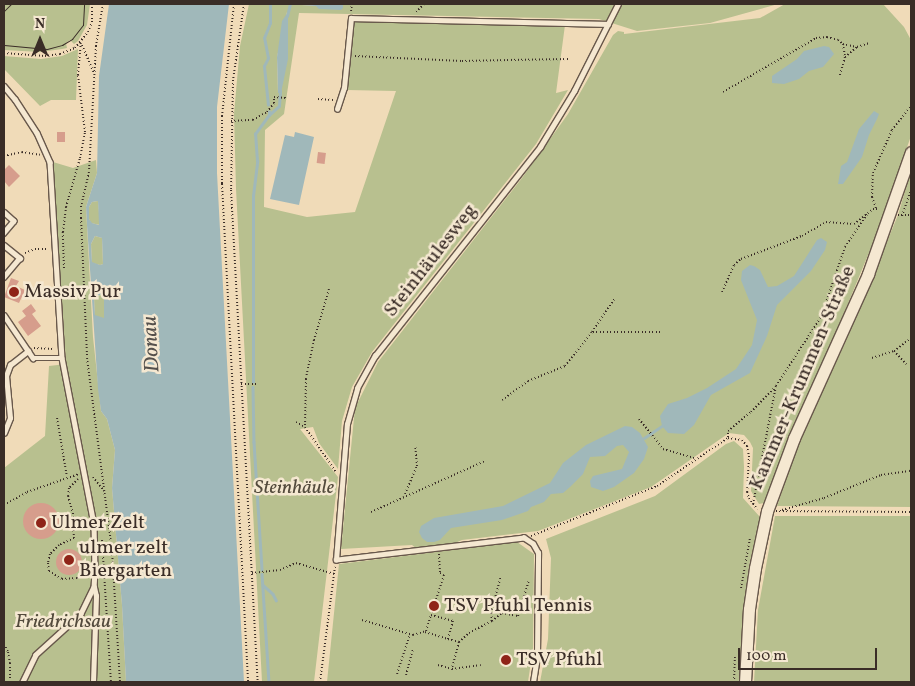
<!DOCTYPE html>
<meta charset="utf-8">
<style>
body{margin:0}
#map{position:relative;width:915px;height:686px;overflow:hidden;background:#f0dbb8;font-family:Vollkorn,serif}
div>[style]{position:absolute}
.green>*{inset:0;background:#b8c08f}
.water>*{inset:0;background:#a0b8ba}
.stream>*{height:2.5px;margin:-1.25px;padding:0 1.25px;transform-origin:1.25px;border-radius:1.25px;background:#a0b8ba}
.building>*{inset:0;background:#d69d8c;transform-origin:0 0}
.round{border-radius:50%}
.path>*{height:2px;margin-top:-1px;transform-origin:0;background:repeating-linear-gradient(90deg,#3a2d27 0 1px,transparent 0 3.5px)}
.roads{filter:drop-shadow(1px 0 #68584b) drop-shadow(-1px 0 #68584b) drop-shadow(0 1px #68584b) drop-shadow(0 -1px #68584b)}
.lane>*{height:4.5px;margin:-2.25px;padding:0 2.25px;transform-origin:2.25px;border-radius:2.25px;background:#f5e8d1}
.secondary>*{height:11px;margin:-5.5px;padding:0 5.5px;transform-origin:5.5px;border-radius:5.5px;background:#f5e8d1}
.tram>*{height:1px;margin:-0.5px;padding:0 0.5px;transform-origin:0.5px;border-radius:0.5px;background:#3a2d27}
.dots>*{width:14px;height:14px;translate:-50% -50%;box-sizing:border-box;border:2px solid #f5e8d1;border-radius:50%}
span{translate:-50% -50%;white-space:nowrap;text-align:center;line-height:1.15;-webkit-text-stroke:5px #f5e8d1;paint-order:stroke}
.street-label{font-size:20px;color:#3a2d27}
.poi-label{font-size:20px;color:#3a2d27}
.left{translate:0 -50%;text-align:left}
.park-label{font-size:20px;color:#534a3c;font-style:italic}
.water-label{font-size:21px;color:#54504c;font-style:italic}
.frame{position:absolute;inset:0;border:5px solid #3a2d27;pointer-events:none}
.north{position:absolute;left:15px;top:15px;width:50px;height:50px;-webkit-text-stroke:4px #f5e8d1;paint-order:stroke;rotate:0deg;font-size:14px;font-weight:700;line-height:20px;text-align:center;color:#3a2d27}
.north::after{content:'';display:block;margin:auto;width:18px;height:22px;background:#3a2d27;clip-path:polygon(50% 0,100% 100%,50% 72%,0 100%)}
.scale{position:absolute;left:738px;top:648px;width:139px;height:22px;box-sizing:border-box;border:2px solid #3a2d27;border-top:0;padding-left:6px;font-size:15px;line-height:18px;white-space:nowrap;color:#3a2d27;-webkit-text-stroke:4px #f5e8d1;paint-order:stroke}
</style>
<div id="map">
<div class="green">
<div style="clip-path:polygon(4px 4px,90px 4px,87px 25px,78px 41px,74px 44px,70px 40px,66px 43px,67px 48px,62px 49px,40px 52px,4px 50px)"></div>
<div style="clip-path:polygon(evenodd,249px 4px,288px 4px,343px 8px,343px 4px,778px 4px,710px 23px,637px 31px,599px 19px,299px 13px,284px 114px,265px 130px,264px 207px,307px 217px,355px 212px,396px 91px,347px 90px,354px 21px,565px 25px,556px 93px,568px 90px,536px 144px,372px 352px,352px 387px,342px 421px,338px 469px,319px 443px,313px 427px,300px 429px,338px 477px,314px 682px,262px 682px,236px 189px,234px 114px,240px 46px,249px 4px,287px 12px,288px 21px,278px 93px,277px 57px,287px 12px)"></div>
<div style="clip-path:polygon(785px 4px,883px 4px,904px 27px,911px 40px,911px 136px,875px 238px,833px 340px,788px 439px,764px 503px,759px 504px,751px 491px,753px 448px,750px 442px,744px 435px,729px 433px,651px 487px,538px 531px,462px 540px,448px 546px,416px 548px,412px 545px,341px 549px,355px 408px,378px 362px,522px 178px,568px 114px,613px 35px,618px 31px,624px 32px,624px 34px,760px 18px)"></div>
<div style="clip-path:polygon(78px 49px,76px 100px,51px 100px,40px 106px,4px 69px,4px 56px,41px 59px,62px 56px)"></div>
<div style="clip-path:polygon(96px 160px,97px 173px,86px 207px,93px 337px,101px 411px,107px 419px,115px 450px,112px 488px,122px 605px,126px 682px,4px 682px,4px 468px,45px 436px,49px 366px,66px 364px,53px 162px,73px 168px)"></div>
<div style="clip-path:polygon(911px 171px,911px 507px,777px 506px,799px 442px,845px 343px,898px 215px)"></div>
<div style="clip-path:polygon(98px 201px,100px 225px,91px 223px,89px 219px,89px 207px,92px 202px)"></div>
<div style="clip-path:polygon(95px 236px,102px 238px,103px 264px,100px 265px,92px 263px,91px 244px)"></div>
<div style="clip-path:polygon(102px 294px,104px 298px,104px 319px,95px 316px,94px 298px)"></div>
<div style="clip-path:polygon(734px 441px,743px 449px,744px 467px,743px 498px,760px 517px,749px 566px,740px 682px,540px 682px,548px 639px,551px 558px,546px 539px,655px 496px,726px 444px)"></div>
<div style="clip-path:polygon(775px 516px,911px 516px,911px 682px,754px 682px,758px 610px)"></div>
<div style="clip-path:polygon(517px 542px,534px 554px,533px 648px,528px 682px,327px 682px,339px 564px)"></div>
</div>
<div class="water">
<div style="clip-path:polygon(evenodd,109px 4px,229px 4px,217px 107px,217px 173px,244px 682px,126px 682px,122px 605px,112px 488px,115px 450px,107px 419px,101px 411px,98px 389px,87px 225px,86px 207px,97px 173px,99px 76px,109px 4px,98px 201px,99px 224px,99px 225px,92px 223px,89px 219px,89px 207px,92px 202px,98px 201px,109px 4px,95px 236px,102px 238px,103px 264px,100px 265px,92px 262px,91px 244px,95px 236px,109px 4px,102px 294px,104px 298px,104px 318px,95px 315px,94px 298px,102px 294px)"></div>
<div style="clip-path:polygon(288px 4px,343px 4px,343px 8px,341px 10px,319px 9px,316px 6px)"></div>
<div style="clip-path:polygon(288px 12px,288px 59px,281px 93px,278px 93px,277px 57px,282px 21px)"></div>
<div style="clip-path:polygon(824px 46px,829px 47px,834px 54px,823px 67px,809px 71px,799px 79px,784px 84px,772px 83px,772px 76px,797px 59px,804px 51px)"></div>
<div style="clip-path:polygon(874px 111px,879px 114px,877px 119px,869px 135px,862px 157px,843px 184px,838px 184px,841px 166px,847px 162px,859px 129px)"></div>
<div style="clip-path:polygon(295px 132px,314px 137px,299px 205px,270px 199px,285px 135px,294px 137px)"></div>
<div style="clip-path:polygon(821px 238px,827px 242px,825px 250px,811px 271px,777px 305px,767px 336px,750px 373px,711px 395px,694px 425px,684px 434px,668px 433px,662px 426px,660px 416px,668px 404px,687px 398px,707px 388px,736px 369px,752px 345px,757px 320px,741px 280px,742px 271px,750px 265px,754px 266px,760px 270px,768px 287px,777px 286px,794px 276px,817px 240px)"></div>
<div style="clip-path:polygon(625px 426px,632px 427px,640px 433px,648px 447px,644px 459px,634px 473px,614px 487px,603px 491px,591px 487px,590px 481px,593px 476px,622px 469px,629px 452px,623px 445px,617px 446px,605px 456px,590px 457px,583px 474px,570px 487px,563px 493px,551px 494px,544px 502px,531px 507px,528px 511px,502px 520px,451px 528px,440px 540px,434px 542px,427px 542px,422px 538px,419px 532px,421px 526px,434px 518px,503px 506px,550px 483px,563px 463px,586px 445px)"></div>
</div>
<div class="stream">
<div style="left:287px;top:16px;width:12px;rotate:-76deg"></div>
<div style="left:268px;top:105px;width:39px;rotate:-96deg"></div>
<div style="left:264px;top:66px;width:9px;rotate:-63deg"></div>
<div style="left:268px;top:58px;width:20px;rotate:-101deg"></div>
<div style="left:264px;top:38px;width:16px;rotate:-68deg"></div>
<div style="left:270px;top:23px;width:19px;rotate:-90deg"></div>
<div style="left:269px;top:115px;width:13px;rotate:-42deg"></div>
<div style="left:279px;top:106px;width:15px;rotate:-86deg"></div>
<div style="left:253px;top:382px;width:186px;rotate:-90deg"></div>
<div style="left:253px;top:196px;width:35px;rotate:-83deg"></div>
<div style="left:257px;top:161px;width:27px;rotate:-94deg"></div>
<div style="left:255px;top:134px;width:24px;rotate:-54deg"></div>
<div style="left:269px;top:115px;width:3px;rotate:-90deg"></div>
<div style="left:253px;top:387px;width:55px;rotate:89deg"></div>
<div style="left:254px;top:442px;width:128px;rotate:86.4deg"></div>
<div style="left:644px;top:438px;width:22px;rotate:-34deg"></div>
<div style="left:262px;top:574px;width:108px;rotate:86.3deg"></div>
<div style="left:263px;top:585px;width:13px;rotate:42deg"></div>
<div style="left:273px;top:594px;width:7px;rotate:63deg"></div>
</div>
<div class="building">
<div style="left:57px;top:132px;width:8px;height:10px"></div>
<div style="left:318px;top:152px;width:8px;height:11px;rotate:7deg"></div>
<div style="clip-path:polygon(9px 165px,20px 176px,9px 187px,4px 181px,4px 170px)"></div>
<div style="clip-path:polygon(11px 278px,19px 281px,16px 286px,25px 290px,19px 303px,4px 297px)"></div>
<div style="clip-path:polygon(31px 304px,36px 311px,32px 314px,41px 326px,28px 336px,18px 322px,26px 316px,22px 311px)"></div>
<div class="round" style="left:23px;top:503px;width:36px;height:36px"></div>
<div class="round" style="left:56px;top:549px;width:26px;height:26px"></div>
</div>
<div class="path">
<div style="left:103px;top:4px;width:43px;rotate:99.5deg"></div>
<div style="left:96px;top:46px;width:126px;rotate:93.2deg"></div>
<div style="left:89px;top:172px;width:35px;rotate:103deg"></div>
<div style="left:81px;top:206px;width:12px;rotate:90deg"></div>
<div style="left:81px;top:218px;width:140px;rotate:87.5deg"></div>
<div style="left:87px;top:358px;width:195px;rotate:82.6deg"></div>
<div style="left:112px;top:551px;width:131px;rotate:86.5deg"></div>
<div style="left:234px;top:4px;width:113px;rotate:96.1deg"></div>
<div style="left:222px;top:116px;width:68px;rotate:90deg"></div>
<div style="left:222px;top:184px;width:499px;rotate:87deg"></div>
<div style="left:244px;top:4px;width:77px;rotate:98.2deg"></div>
<div style="left:233px;top:80px;width:110px;rotate:91deg"></div>
<div style="left:231px;top:190px;width:493px;rotate:86.9deg"></div>
<div style="left:351px;top:11px;width:7px;rotate:-82deg"></div>
<div style="left:416px;top:12px;width:11px;rotate:-45deg"></div>
<div style="left:843px;top:44px;width:14px;rotate:12deg"></div>
<div style="left:82px;top:45px;width:30px;rotate:67deg"></div>
<div style="left:4px;top:53px;width:41px;rotate:4.2deg"></div>
<div style="left:45px;top:56px;width:15px;rotate:-8deg"></div>
<div style="left:60px;top:54px;width:16px;rotate:-22deg"></div>
<div style="left:75px;top:48px;width:21px;rotate:-51deg"></div>
<div style="left:88px;top:32px;width:11px;rotate:-68deg"></div>
<div style="left:92px;top:22px;width:18px;rotate:-90deg"></div>
<div style="left:355px;top:56px;width:107px;rotate:2.7deg"></div>
<div style="left:462px;top:61px;width:107px;rotate:-1.1deg"></div>
<div style="left:845px;top:57px;width:16px;rotate:-40deg"></div>
<div style="left:857px;top:47px;width:13px;rotate:-18deg"></div>
<div style="left:723px;top:92px;width:108px;rotate:-30.1deg"></div>
<div style="left:816px;top:38px;width:11px;rotate:-5deg"></div>
<div style="left:827px;top:37px;width:11px;rotate:15deg"></div>
<div style="left:838px;top:40px;width:6px;rotate:39deg"></div>
<div style="left:843px;top:44px;width:13px;rotate:81deg"></div>
<div style="left:845px;top:57px;width:19px;rotate:106deg"></div>
<div style="left:318px;top:99px;width:15px;rotate:4deg"></div>
<div style="left:231px;top:121px;width:22px;rotate:-3deg"></div>
<div style="left:253px;top:120px;width:16px;rotate:-30deg"></div>
<div style="left:267px;top:112px;width:11px;rotate:-52deg"></div>
<div style="left:274px;top:103px;width:6px;rotate:-90deg"></div>
<div style="left:274px;top:97px;width:12px;rotate:5deg"></div>
<div style="left:4px;top:156px;width:18px;rotate:-13deg"></div>
<div style="left:22px;top:152px;width:18px;rotate:9deg"></div>
<div style="left:876px;top:208px;width:12px;rotate:-110deg"></div>
<div style="left:872px;top:197px;width:24px;rotate:-88deg"></div>
<div style="left:873px;top:173px;width:47px;rotate:-66.2deg"></div>
<div style="left:892px;top:130px;width:31px;rotate:-52deg"></div>
<div style="left:898px;top:215px;width:13px"></div>
<div style="left:902px;top:216px;width:28px;rotate:-71deg"></div>
<div style="left:25px;top:253px;width:11px;rotate:-22deg"></div>
<div style="left:35px;top:249px;width:14px"></div>
<div style="left:64px;top:268px;width:36px;rotate:-92deg"></div>
<div style="left:63px;top:232px;width:25px;rotate:-83deg"></div>
<div style="left:66px;top:207px;width:51px;rotate:-74.1deg"></div>
<div style="left:80px;top:158px;width:26px;rotate:-79deg"></div>
<div style="left:85px;top:132px;width:57px;rotate:-97deg"></div>
<div style="left:78px;top:75px;width:32px;rotate:-85deg"></div>
<div style="left:329px;top:289px;width:53px;rotate:106.4deg"></div>
<div style="left:314px;top:340px;width:40px;rotate:102deg"></div>
<div style="left:306px;top:379px;width:48px;rotate:91.2deg"></div>
<div style="left:305px;top:427px;width:55px;rotate:55.4deg"></div>
<div style="left:722px;top:292px;width:30px;rotate:-66deg"></div>
<div style="left:734px;top:265px;width:9px;rotate:-41deg"></div>
<div style="left:741px;top:259px;width:65px;rotate:-20.7deg"></div>
<div style="left:802px;top:236px;width:28px;rotate:-30deg"></div>
<div style="left:826px;top:222px;width:28px;rotate:4deg"></div>
<div style="left:854px;top:224px;width:24px;rotate:-38deg"></div>
<div style="left:873px;top:209px;width:6px"></div>
<div style="left:593px;top:332px;width:70px"></div>
<div style="left:34px;top:348px;width:20px;rotate:3deg"></div>
<div style="left:894px;top:351px;width:18px;rotate:47deg"></div>
<div style="left:872px;top:358px;width:23px;rotate:-18deg"></div>
<div style="left:894px;top:351px;width:21px;rotate:-37deg"></div>
<div style="left:241px;top:384px;width:17px"></div>
<div style="left:502px;top:400px;width:32px;rotate:-36deg"></div>
<div style="left:528px;top:381px;width:40px;rotate:-22deg"></div>
<div style="left:565px;top:366px;width:43px;rotate:-51.5deg"></div>
<div style="left:592px;top:332px;width:40px;rotate:-56deg"></div>
<div style="left:57px;top:418px;width:60px;rotate:80.4deg"></div>
<div style="left:639px;top:419px;width:38px;rotate:51deg"></div>
<div style="left:663px;top:449px;width:33px;rotate:16deg"></div>
<div style="left:296px;top:422px;width:10px;rotate:29deg"></div>
<div style="left:728px;top:437px;width:6px;rotate:-90deg"></div>
<div style="left:728px;top:431px;width:30px;rotate:-40deg"></div>
<div style="left:751px;top:412px;width:36px;rotate:-46deg"></div>
<div style="left:776px;top:386px;width:82px;rotate:-56.9deg"></div>
<div style="left:821px;top:317px;width:74px;rotate:-71.1deg"></div>
<div style="left:845px;top:247px;width:41px;rotate:-55.9deg"></div>
<div style="left:93px;top:477px;width:18px;rotate:52deg"></div>
<div style="left:78px;top:479px;width:13px;rotate:135deg"></div>
<div style="left:69px;top:488px;width:8px;rotate:97deg"></div>
<div style="left:68px;top:496px;width:18px;rotate:74deg"></div>
<div style="left:73px;top:513px;width:25px;rotate:88deg"></div>
<div style="left:74px;top:538px;width:17px;rotate:155deg"></div>
<div style="left:59px;top:545px;width:13px;rotate:135deg"></div>
<div style="left:50px;top:554px;width:9px;rotate:103deg"></div>
<div style="left:48px;top:563px;width:8px;rotate:83deg"></div>
<div style="left:49px;top:571px;width:15px;rotate:32deg"></div>
<div style="left:62px;top:579px;width:15px;rotate:-4deg"></div>
<div style="left:77px;top:578px;width:14px;rotate:-34deg"></div>
<div style="left:405px;top:494px;width:30px;rotate:-67deg"></div>
<div style="left:417px;top:466px;width:21px;rotate:-95deg"></div>
<div style="left:753px;top:504px;width:120px;rotate:-79deg"></div>
<div style="left:4px;top:505px;width:26px;rotate:-29deg"></div>
<div style="left:27px;top:492px;width:55px;rotate:-19.1deg"></div>
<div style="left:782px;top:510px;width:44px;rotate:-15.9deg"></div>
<div style="left:824px;top:498px;width:61px;rotate:-22deg"></div>
<div style="left:881px;top:475px;width:30px;rotate:-8deg"></div>
<div style="left:776px;top:511px;width:135px;rotate:0.4deg"></div>
<div style="left:371px;top:512px;width:125px;rotate:-24.1deg"></div>
<div style="left:531px;top:536px;width:136px;rotate:-21.6deg"></div>
<div style="left:657px;top:486px;width:86px;rotate:-34.1deg"></div>
<div style="left:728px;top:438px;width:14px;rotate:8deg"></div>
<div style="left:742px;top:440px;width:8px;rotate:50deg"></div>
<div style="left:747px;top:446px;width:10px;rotate:79deg"></div>
<div style="left:749px;top:456px;width:36px;rotate:93deg"></div>
<div style="left:747px;top:492px;width:6px;rotate:72deg"></div>
<div style="left:749px;top:498px;width:14px;rotate:54deg"></div>
<div style="left:102px;top:540px;width:142px;rotate:86.4deg"></div>
<div style="left:439px;top:554px;width:19px;rotate:87deg"></div>
<div style="left:440px;top:573px;width:4px;rotate:27deg"></div>
<div style="left:444px;top:575px;width:42px;rotate:108deg"></div>
<div style="left:431px;top:615px;width:23px;rotate:15deg"></div>
<div style="left:453px;top:621px;width:19px;rotate:106deg"></div>
<div style="left:448px;top:639px;width:11px;rotate:15deg"></div>
<div style="left:459px;top:642px;width:28px;rotate:105deg"></div>
<div style="left:452px;top:669px;width:29px;rotate:-8deg"></div>
<div style="left:252px;top:573px;width:28px;rotate:-6deg"></div>
<div style="left:280px;top:570px;width:17px;rotate:-24deg"></div>
<div style="left:296px;top:563px;width:40px;rotate:16deg"></div>
<div style="left:741px;top:588px;width:51px;rotate:-79.8deg"></div>
<div style="left:362px;top:620px;width:53px;rotate:16.4deg"></div>
<div style="left:413px;top:635px;width:14px;rotate:-17deg"></div>
<div style="left:426px;top:631px;width:17px;rotate:-73deg"></div>
<div style="left:492px;top:621px;width:13px;rotate:-39deg"></div>
<div style="left:502px;top:613px;width:16px;rotate:11deg"></div>
<div style="left:518px;top:616px;width:38px;rotate:-73deg"></div>
<div style="left:425px;top:632px;width:24px;rotate:17deg"></div>
<div style="left:459px;top:642px;width:13px;rotate:-42deg"></div>
<div style="left:469px;top:633px;width:26px;rotate:-28deg"></div>
<div style="left:492px;top:621px;width:8px;rotate:-97deg"></div>
<div style="left:491px;top:613px;width:38px;rotate:-75deg"></div>
<div style="left:4px;top:644px;width:9px;rotate:63deg"></div>
<div style="left:8px;top:652px;width:11px;rotate:80deg"></div>
<div style="left:10px;top:663px;width:19px;rotate:90deg"></div>
<div style="left:438px;top:665px;width:15px;rotate:16deg"></div>
<div style="left:397px;top:674px;width:42px;rotate:-72deg"></div>
<div style="left:406px;top:675px;width:27px;rotate:-75deg"></div>
<div style="left:320px;top:682px;width:116px;rotate:-82.6deg"></div>
<div style="left:734px;top:682px;width:25px;rotate:-88deg"></div>
</div>
<div class="roads">
<div class="lane">
<div style="left:4px;top:86px;width:17px;rotate:50deg"></div>
<div style="left:15px;top:99px;width:40px;rotate:57.1deg"></div>
<div style="left:37px;top:133px;width:32px;rotate:66deg"></div>
<div style="left:50px;top:162px;width:196px;rotate:86.5deg"></div>
<div style="left:62px;top:358px;width:169px;rotate:79.1deg"></div>
<div style="left:94px;top:524px;width:46px;rotate:88.8deg"></div>
<div style="left:95px;top:570px;width:17px;rotate:93deg"></div>
<div style="left:94px;top:587px;width:30px;rotate:116deg"></div>
<div style="left:81px;top:614px;width:61px;rotate:137.7deg"></div>
<div style="left:36px;top:655px;width:30px;rotate:116deg"></div>
<div style="left:337px;top:109px;width:22px;rotate:-72deg"></div>
<div style="left:344px;top:88px;width:70px;rotate:-84.3deg"></div>
<div style="left:351px;top:18px;width:257px;rotate:1.3deg"></div>
<div style="left:4px;top:212px;width:13px;rotate:42deg"></div>
<div style="left:14px;top:221px;width:16px;rotate:130deg"></div>
<div style="left:4px;top:245px;width:21px;rotate:39deg"></div>
<div style="left:20px;top:258px;width:25px;rotate:130deg"></div>
<div style="left:4px;top:315px;width:52px;rotate:56deg"></div>
<div style="left:33px;top:358px;width:29px"></div>
<div style="left:4px;top:433px;width:16px;rotate:-68deg"></div>
<div style="left:10px;top:418px;width:42px;rotate:-95.4deg"></div>
<div style="left:6px;top:376px;width:12px;rotate:-70deg"></div>
<div style="left:10px;top:365px;width:23px;rotate:-38deg"></div>
<div style="left:93px;top:682px;width:86px;rotate:-88deg"></div>
<div style="left:96px;top:596px;width:9px;rotate:-103deg"></div>
<div style="left:533px;top:682px;width:26px;rotate:-81deg"></div>
<div style="left:537px;top:656px;width:103px;rotate:-89.4deg"></div>
<div style="left:538px;top:553px;width:10px;rotate:-119deg"></div>
<div style="left:533px;top:544px;width:11px;rotate:-146deg"></div>
<div style="left:524px;top:538px;width:189px;rotate:173.3deg"></div>
<div style="left:336px;top:560px;width:136px;rotate:-85.4deg"></div>
<div style="left:347px;top:424px;width:37px;rotate:-74deg"></div>
<div style="left:357px;top:388px;width:37px;rotate:-61deg"></div>
<div style="left:375px;top:356px;width:266px;rotate:-51.7deg"></div>
<div style="left:540px;top:147px;width:66px;rotate:-58.7deg"></div>
<div style="left:574px;top:91px;width:97px;rotate:-63.2deg"></div>
</div>
<div class="secondary">
<div style="left:745px;top:682px;width:73px;rotate:-86.9deg"></div>
<div style="left:749px;top:609px;width:41px;rotate:-81.7deg"></div>
<div style="left:755px;top:568px;width:58px;rotate:-78.1deg"></div>
<div style="left:767px;top:511px;width:78px;rotate:-69.7deg"></div>
<div style="left:794px;top:438px;width:180px;rotate:-65.7deg"></div>
<div style="left:868px;top:274px;width:129px;rotate:-70.6deg"></div>
</div>
</div>
<div class="tram">
<div style="left:4px;top:11px;width:10px;rotate:-45deg"></div>
<div style="left:4px;top:45px;width:43px;rotate:5.3deg"></div>
<div style="left:47px;top:49px;width:16px;rotate:-15deg"></div>
<div style="left:62px;top:45px;width:12px;rotate:-31deg"></div>
<div style="left:72px;top:39px;width:18px;rotate:-52deg"></div>
<div style="left:83px;top:25px;width:21px;rotate:-87deg"></div>
</div>
<div class="dots">
<div style="left:14px;top:292px;background:#8f2418"></div>
<div style="left:41px;top:523px;background:#8f2418"></div>
<div style="left:69px;top:560px;background:#8f2418"></div>
<div style="left:434px;top:606px;background:#8f2418"></div>
<div style="left:506px;top:660px;background:#8f2418"></div>
</div>
<div class="street-label">
<span style="left:431px;top:261px;rotate:-52deg">Steinhäulesweg</span>
<span style="left:803px;top:378px;rotate:-67deg">Kammer-Krummen-Straße</span>
</div>
<div class="poi-label">
<span class="left" style="left:24px;top:292px">Massiv Pur</span>
<span class="left" style="left:51px;top:523px">Ulmer Zelt</span>
<span class="left" style="left:79px;top:560px">ulmer zelt<br>Biergarten</span>
<span class="left" style="left:444px;top:606px">TSV Pfuhl Tennis</span>
<span class="left" style="left:516px;top:660px">TSV Pfuhl</span>
</div>
<div class="park-label">
<span style="left:294px;top:488px">Steinhäule</span>
<span style="left:63px;top:622px">Friedrichsau</span>
</div>
<div class="water-label">
<span style="left:152px;top:344px;rotate:-93deg">Donau</span>
</div>
<div class="frame"></div>
<div class="north">N</div>
<div class="scale">100 m</div>
</div>
